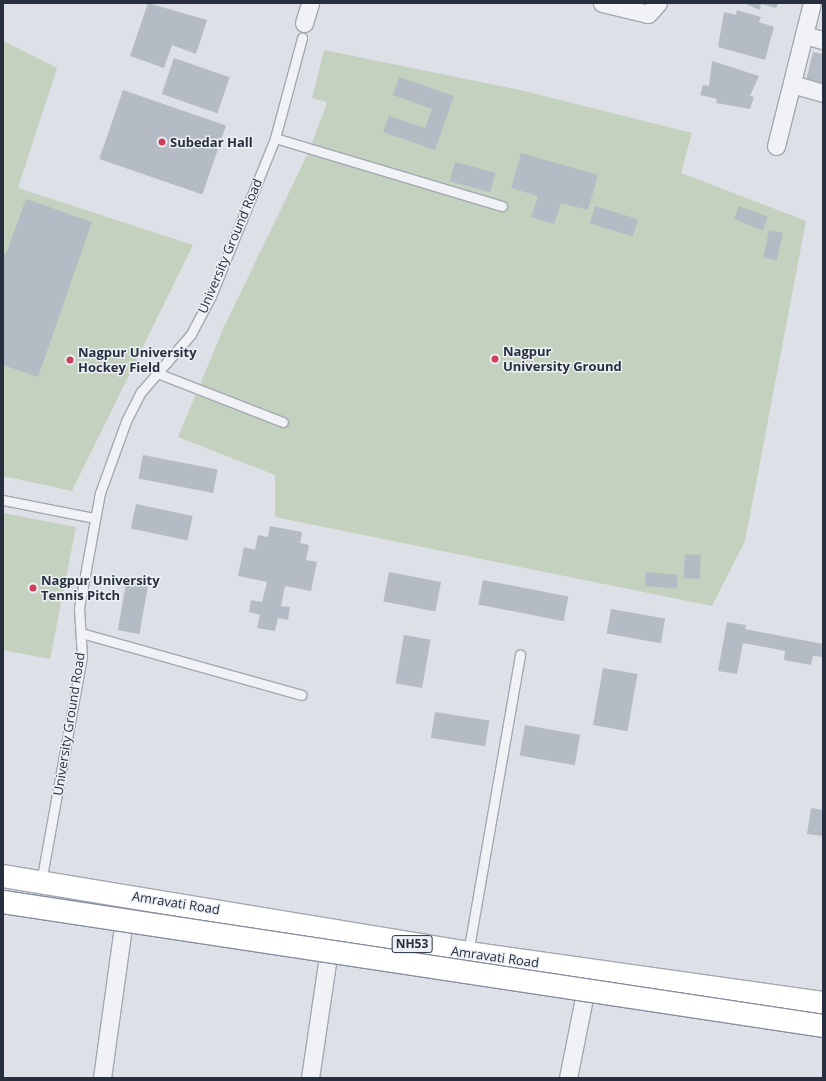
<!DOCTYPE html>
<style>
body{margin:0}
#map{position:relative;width:826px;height:1081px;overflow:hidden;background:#dde1e7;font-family:"Open Sans",sans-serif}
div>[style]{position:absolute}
.green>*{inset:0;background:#c3d1be}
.building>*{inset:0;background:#b4bbc4;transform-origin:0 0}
.roads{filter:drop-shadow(1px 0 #a3a8b1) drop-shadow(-1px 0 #a3a8b1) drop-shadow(0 1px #a3a8b1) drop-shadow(0 -1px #a3a8b1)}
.lane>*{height:9px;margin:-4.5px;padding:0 4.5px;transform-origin:4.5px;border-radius:4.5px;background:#f0f2f5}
.street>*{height:17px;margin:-8.5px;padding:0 8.5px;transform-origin:8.5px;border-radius:8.5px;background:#f0f2f5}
.highway>*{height:22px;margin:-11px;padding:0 11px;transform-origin:11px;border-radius:11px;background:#fff}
.bridges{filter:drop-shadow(1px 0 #858f9e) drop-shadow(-1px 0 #858f9e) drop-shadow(0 1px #858f9e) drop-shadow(0 -1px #858f9e)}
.highway-bridge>*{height:22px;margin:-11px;padding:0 11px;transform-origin:11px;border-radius:11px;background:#fff}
.dots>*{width:11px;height:11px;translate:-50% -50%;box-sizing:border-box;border:2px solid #ecf0f5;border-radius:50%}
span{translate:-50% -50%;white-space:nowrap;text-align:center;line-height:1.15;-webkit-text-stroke:3px #ecf0f5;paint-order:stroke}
.shield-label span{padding:1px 3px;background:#ecf0f5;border:1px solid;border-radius:3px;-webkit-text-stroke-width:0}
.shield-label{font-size:12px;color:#272f3e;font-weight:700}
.poi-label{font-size:13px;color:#272f3e;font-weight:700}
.left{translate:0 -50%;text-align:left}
.street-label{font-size:13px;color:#272f3e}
.frame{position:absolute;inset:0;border:4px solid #272f3e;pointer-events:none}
</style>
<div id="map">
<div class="green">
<div style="clip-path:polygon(3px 41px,57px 68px,18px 188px,193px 245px,72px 491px,3px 476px)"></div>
<div style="clip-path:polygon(324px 50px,520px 90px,692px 133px,681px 173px,806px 221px,745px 541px,712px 606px,275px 517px,275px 475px,178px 437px,224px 327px,310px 149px,327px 102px,312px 98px)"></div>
<div style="clip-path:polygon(3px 513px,76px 527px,50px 659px,3px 650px)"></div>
</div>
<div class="building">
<div style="clip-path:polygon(148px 3px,207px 20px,196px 54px,172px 45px,164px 68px,130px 56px)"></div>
<div style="clip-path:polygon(743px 3px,778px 3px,776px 8px,761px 4px,760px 10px)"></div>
<div style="clip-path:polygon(737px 10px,761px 17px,759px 22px,774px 27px,765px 60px,718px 47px,724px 12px,736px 15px)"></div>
<div style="clip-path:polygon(813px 52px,823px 54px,823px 85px,806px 81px)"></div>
<div style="left:174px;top:58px;width:59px;height:38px;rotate:19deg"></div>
<div style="clip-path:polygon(712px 61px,759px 76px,750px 96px,754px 97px,750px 109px,716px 103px,717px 99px,700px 95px,703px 85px,709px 86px)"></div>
<div style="clip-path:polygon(399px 77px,454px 96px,435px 150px,383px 132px,389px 116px,425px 128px,432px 109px,393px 95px)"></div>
<div style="left:123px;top:90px;width:109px;height:73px;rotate:19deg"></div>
<div style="clip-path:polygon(521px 153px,598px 175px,588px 210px,561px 203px,554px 224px,531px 217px,538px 196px,511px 188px)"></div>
<div style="left:455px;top:162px;width:42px;height:20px;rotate:15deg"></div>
<div style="clip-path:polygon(26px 199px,92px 222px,38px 377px,3px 365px,3px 253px,6px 254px)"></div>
<div style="left:595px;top:206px;width:45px;height:18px;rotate:17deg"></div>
<div style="left:739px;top:206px;width:31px;height:14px;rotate:21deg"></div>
<div style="left:769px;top:230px;width:14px;height:28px;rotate:12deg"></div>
<div style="left:143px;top:455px;width:76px;height:24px;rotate:11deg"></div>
<div style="left:136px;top:504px;width:58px;height:25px;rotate:12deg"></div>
<div style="clip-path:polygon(270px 526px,302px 532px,300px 543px,309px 545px,306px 560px,317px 562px,311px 591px,285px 586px,281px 606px,290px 607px,288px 620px,278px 618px,275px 631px,257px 628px,260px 615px,249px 612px,251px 600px,262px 602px,267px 582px,238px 576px,244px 547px,255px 550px,258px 535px,268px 537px)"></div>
<div style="left:685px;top:554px;width:16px;height:24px;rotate:4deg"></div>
<div style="left:389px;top:572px;width:53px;height:30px;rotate:11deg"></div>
<div style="left:646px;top:572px;width:32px;height:14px;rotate:5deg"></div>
<div style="left:127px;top:578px;width:22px;height:53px;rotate:10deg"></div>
<div style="left:483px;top:580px;width:87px;height:25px;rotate:11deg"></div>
<div style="left:611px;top:609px;width:55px;height:25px;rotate:10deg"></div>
<div style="clip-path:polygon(727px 622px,746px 625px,745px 629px,823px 644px,823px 657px,813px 656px,811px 665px,784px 660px,785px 651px,743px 643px,737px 674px,718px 671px)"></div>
<div style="left:404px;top:635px;width:27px;height:49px;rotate:10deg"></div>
<div style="left:603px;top:668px;width:35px;height:58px;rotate:10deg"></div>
<div style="left:435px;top:712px;width:55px;height:26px;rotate:9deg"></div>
<div style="left:525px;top:725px;width:56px;height:31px;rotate:10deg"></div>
<div style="clip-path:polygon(811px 808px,823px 810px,823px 836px,807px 834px)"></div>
</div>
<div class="roads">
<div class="lane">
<div style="left:275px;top:138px;width:237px;rotate:16.7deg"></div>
<div style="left:157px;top:373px;width:135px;rotate:21.3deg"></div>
<div style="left:3px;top:500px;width:93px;rotate:11.2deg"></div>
<div style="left:81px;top:633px;width:229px;rotate:15.7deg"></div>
<div style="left:41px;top:882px;width:229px;rotate:-79.7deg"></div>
<div style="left:82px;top:657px;width:49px;rotate:-93.5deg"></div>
<div style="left:79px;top:608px;width:117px;rotate:-79.7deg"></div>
<div style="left:100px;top:493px;width:77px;rotate:-70.1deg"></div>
<div style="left:126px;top:421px;width:33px;rotate:-63deg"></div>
<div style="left:141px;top:392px;width:77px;rotate:-49.2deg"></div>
<div style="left:191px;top:334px;width:43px;rotate:-62.2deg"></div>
<div style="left:211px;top:296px;width:170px;rotate:-67.9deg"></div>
<div style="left:275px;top:138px;width:104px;rotate:-74.9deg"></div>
<div style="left:468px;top:953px;width:303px;rotate:-80.1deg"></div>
</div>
<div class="street">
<div style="left:602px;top:3px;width:47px;rotate:13.4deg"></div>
<div style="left:648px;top:14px;width:15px;rotate:-48deg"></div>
<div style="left:304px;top:23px;width:21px;rotate:-73deg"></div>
<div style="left:804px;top:35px;width:20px;rotate:15deg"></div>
<div style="left:792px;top:84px;width:32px;rotate:16deg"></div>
<div style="left:776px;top:146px;width:147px;rotate:-75.9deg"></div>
<div style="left:102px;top:1078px;width:153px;rotate:-82.1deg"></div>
<div style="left:310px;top:1078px;width:123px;rotate:-81.6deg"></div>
<div style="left:568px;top:1078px;width:102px;rotate:-78.7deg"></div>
</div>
<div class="highway">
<div style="left:3px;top:876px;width:471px;rotate:9.4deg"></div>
<div style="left:468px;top:953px;width:359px;rotate:8deg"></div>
</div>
</div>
<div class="bridges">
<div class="highway-bridge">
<div style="left:3px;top:902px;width:829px;rotate:8.6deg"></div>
</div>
</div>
<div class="dots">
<div style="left:162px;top:142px;background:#ce4059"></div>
<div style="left:495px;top:359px;background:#ce4059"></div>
<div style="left:70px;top:360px;background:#ce4059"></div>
<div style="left:33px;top:588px;background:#ce4059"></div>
</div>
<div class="shield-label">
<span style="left:412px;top:944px">NH53</span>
</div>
<div class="poi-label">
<span class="left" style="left:170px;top:142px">Subedar Hall</span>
<span class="left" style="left:503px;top:359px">Nagpur<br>University Ground</span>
<span class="left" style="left:78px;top:360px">Nagpur University<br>Hockey Field</span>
<span class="left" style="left:41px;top:588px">Nagpur University<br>Tennis Pitch</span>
</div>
<div class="street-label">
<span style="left:230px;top:246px;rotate:-67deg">University Ground Road</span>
<span style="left:69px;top:724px;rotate:-81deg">University Ground Road</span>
<span style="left:176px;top:903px;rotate:9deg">Amravati Road</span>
<span style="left:495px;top:957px;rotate:8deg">Amravati Road</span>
</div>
<div class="frame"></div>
</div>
